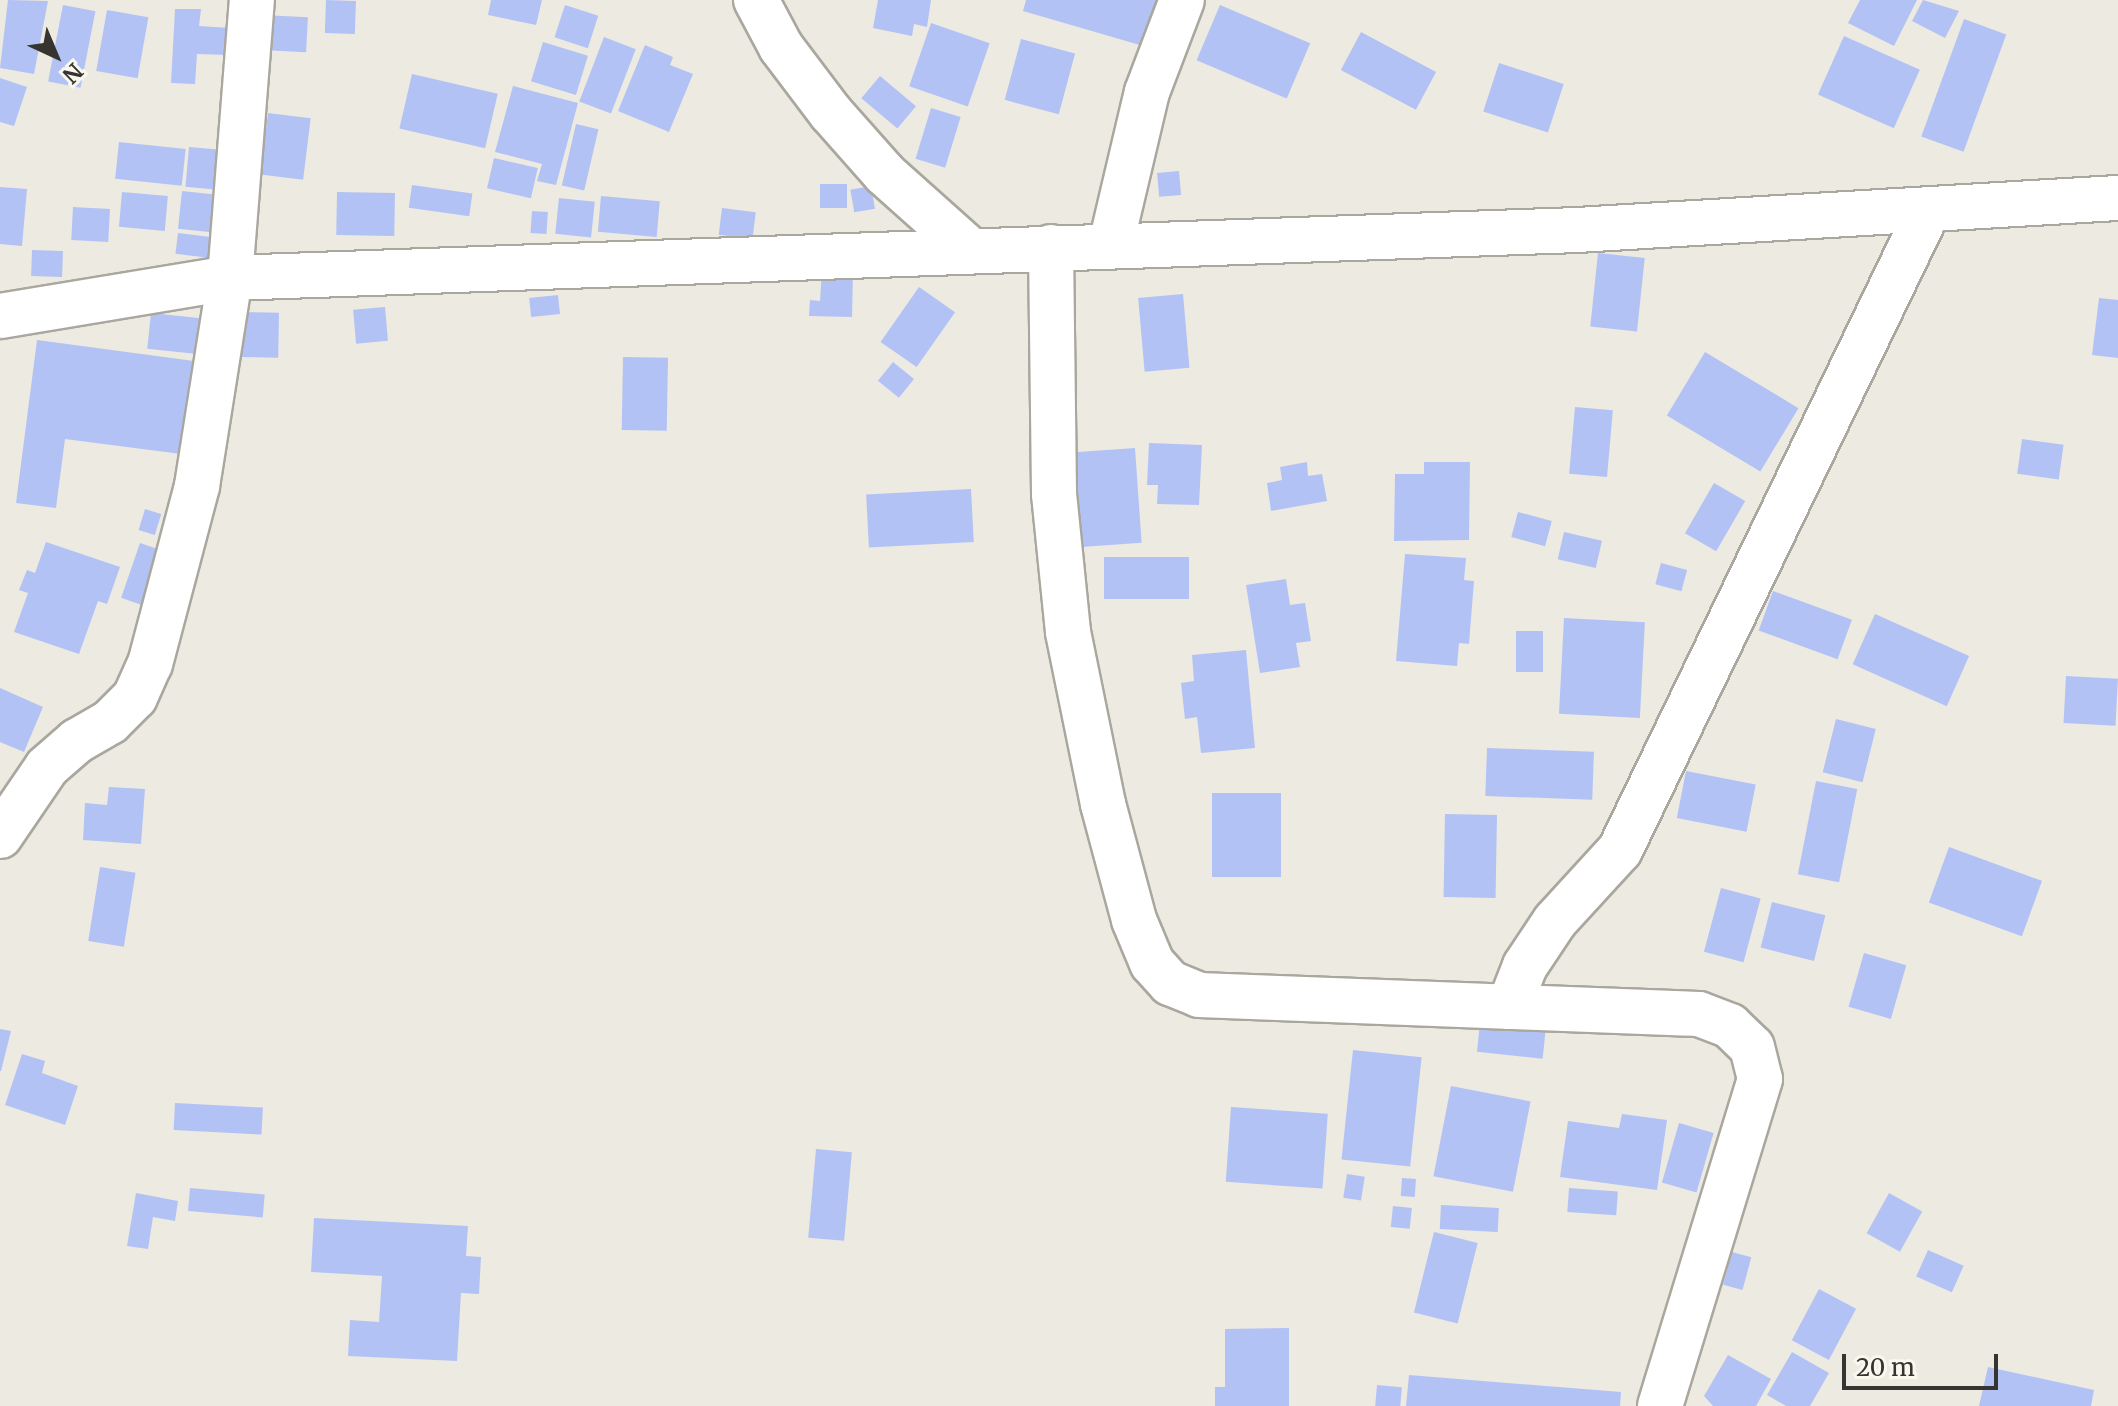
<!DOCTYPE html>
<style>
body{margin:0}
#map{position:relative;width:2118px;height:1406px;overflow:hidden;background:#edeae1;font-family:Merriweather,serif}
div>[style]{position:absolute}
.building>*{inset:0;background:#b3c2f4;transform-origin:0 0}
.roads{filter:drop-shadow(2px 0 #a9a79e) drop-shadow(-2px 0 #a9a79e) drop-shadow(0 2px #a9a79e) drop-shadow(0 -2px #a9a79e)}
.minor>*{height:44px;margin:-22px;padding:0 22px;transform-origin:22px;border-radius:22px;background:#fff}
span{translate:-50% -50%;white-space:nowrap;text-align:center;line-height:1.15;-webkit-text-stroke:6px #faf7ee;paint-order:stroke}
.north{position:absolute;left:16px;top:16px;width:80px;height:80px;-webkit-text-stroke:6px #faf7ee;paint-order:stroke;rotate:136deg;font-size:22px;font-weight:700;line-height:32px;text-align:center;color:#353430}
.north::after{content:'';display:block;margin:auto;width:28px;height:36px;background:#353430;clip-path:polygon(50% 0,100% 100%,50% 72%,0 100%)}
.scale{position:absolute;left:1842px;top:1354px;width:156px;height:36px;box-sizing:border-box;border:4px solid #353430;border-top:0;padding-left:10px;font-size:24px;line-height:28px;white-space:nowrap;color:#353430;-webkit-text-stroke:6px #faf7ee;paint-order:stroke}
</style>
<div id="map">
<div class="building">
<div style="clip-path:polygon(8px 0,48px 1px,34px 74px,0 68px)"></div>
<div style="left:326px;top:0;width:30px;height:33px;rotate:2deg"></div>
<div style="clip-path:polygon(491px 0,542px 0,536px 25px,488px 15px)"></div>
<div style="clip-path:polygon(878px 0,931px 0,927px 27px,914px 24px,912px 36px,873px 28px)"></div>
<div style="clip-path:polygon(1026px 0,1168px 0,1157px 50px,1023px 11px)"></div>
<div style="clip-path:polygon(1860px 0,1917px 0,1894px 46px,1848px 23px)"></div>
<div style="clip-path:polygon(1923px 0,1959px 11px,1945px 38px,1912px 21px)"></div>
<div style="left:63px;top:5px;width:33px;height:78px;rotate:11deg"></div>
<div style="left:565px;top:5px;width:35px;height:34px;rotate:18deg"></div>
<div style="left:1220px;top:5px;width:98px;height:60px;rotate:23deg"></div>
<div style="clip-path:polygon(175px 9px,201px 9px,199px 26px,230px 28px,228px 55px,197px 54px,195px 84px,171px 83px)"></div>
<div style="left:107px;top:10px;width:42px;height:62px;rotate:10deg"></div>
<div style="left:263px;top:15px;width:45px;height:35px;rotate:3deg"></div>
<div style="left:1964px;top:19px;width:45px;height:125px;rotate:20deg"></div>
<div style="left:931px;top:23px;width:62px;height:67px;rotate:19deg"></div>
<div style="left:1361px;top:32px;width:85px;height:43px;rotate:28deg"></div>
<div style="left:1844px;top:36px;width:83px;height:64px;rotate:24deg"></div>
<div style="left:604px;top:37px;width:34px;height:69px;rotate:21deg"></div>
<div style="left:1021px;top:39px;width:56px;height:63px;rotate:15deg"></div>
<div style="left:543px;top:42px;width:47px;height:41px;rotate:17deg"></div>
<div style="clip-path:polygon(645px 45px,673px 57px,670px 65px,693px 74px,669px 132px,618px 111px)"></div>
<div style="left:1499px;top:63px;width:68px;height:51px;rotate:18deg"></div>
<div style="left:412px;top:74px;width:88px;height:56px;rotate:13deg"></div>
<div style="left:880px;top:76px;width:47px;height:29px;rotate:40deg"></div>
<div style="clip-path:polygon(0 78px,27px 87px,14px 126px,0 122px)"></div>
<div style="clip-path:polygon(513px 86px,578px 103px,556px 185px,537px 181px,542px 164px,495px 152px)"></div>
<div style="left:931px;top:108px;width:31px;height:53px;rotate:17deg"></div>
<div style="left:268px;top:113px;width:43px;height:62px;rotate:7deg"></div>
<div style="left:576px;top:124px;width:23px;height:63px;rotate:13deg"></div>
<div style="left:119px;top:142px;width:67px;height:37px;rotate:6deg"></div>
<div style="left:189px;top:147px;width:32px;height:40px;rotate:5deg"></div>
<div style="left:494px;top:158px;width:45px;height:31px;rotate:13deg"></div>
<div style="left:1179px;top:171px;width:24px;height:22px;rotate:85deg"></div>
<div style="left:847px;top:184px;width:24px;height:27px;rotate:90deg"></div>
<div style="left:412px;top:185px;width:61px;height:23px;rotate:8deg"></div>
<div style="left:871px;top:186px;width:23px;height:21px;rotate:80deg"></div>
<div style="clip-path:polygon(0 187px,27px 189px,22px 246px,0 244px)"></div>
<div style="left:182px;top:191px;width:36px;height:38px;rotate:6deg"></div>
<div style="left:122px;top:192px;width:46px;height:35px;rotate:5deg"></div>
<div style="left:337px;top:192px;width:58px;height:43px;rotate:1deg"></div>
<div style="left:601px;top:196px;width:59px;height:36px;rotate:5deg"></div>
<div style="left:559px;top:198px;width:36px;height:36px;rotate:6deg"></div>
<div style="left:73px;top:207px;width:37px;height:33px;rotate:3deg"></div>
<div style="left:722px;top:208px;width:34px;height:27px;rotate:7deg"></div>
<div style="left:532px;top:211px;width:16px;height:22px;rotate:4deg"></div>
<div style="left:178px;top:233px;width:33px;height:21px;rotate:7deg"></div>
<div style="left:32px;top:250px;width:31px;height:26px;rotate:2deg"></div>
<div style="left:1598px;top:253px;width:47px;height:74px;rotate:6deg"></div>
<div style="clip-path:polygon(822px 270px,853px 272px,852px 317px,809px 316px,810px 300px,820px 301px)"></div>
<div style="left:919px;top:287px;width:44px;height:67px;rotate:35deg"></div>
<div style="left:1183px;top:294px;width:74px;height:45px;rotate:85deg"></div>
<div style="left:558px;top:295px;width:19px;height:29px;rotate:84deg"></div>
<div style="clip-path:polygon(2099px 298px,2118px 300px,2118px 358px,2092px 355px)"></div>
<div style="left:385px;top:307px;width:34px;height:32px;rotate:85deg"></div>
<div style="left:240px;top:312px;width:39px;height:45px;rotate:1deg"></div>
<div style="left:151px;top:313px;width:55px;height:36px;rotate:6deg"></div>
<div style="clip-path:polygon(37px 340px,194px 361px,181px 454px,65px 439px,56px 508px,16px 503px)"></div>
<div style="left:1705px;top:352px;width:109px;height:74px;rotate:31deg"></div>
<div style="left:623px;top:357px;width:45px;height:73px;rotate:1deg"></div>
<div style="left:893px;top:362px;width:27px;height:24px;rotate:39deg"></div>
<div style="left:1575px;top:407px;width:38px;height:67px;rotate:5deg"></div>
<div style="left:2022px;top:439px;width:42px;height:35px;rotate:8deg"></div>
<div style="clip-path:polygon(1149px 443px,1202px 445px,1199px 505px,1157px 504px,1158px 485px,1147px 485px)"></div>
<div style="left:1135px;top:448px;width:95px;height:64px;rotate:86deg"></div>
<div style="clip-path:polygon(1307px 462px,1308px 476px,1322px 474px,1327px 501px,1271px 511px,1267px 483px,1282px 480px,1280px 467px)"></div>
<div style="clip-path:polygon(1424px 462px,1470px 462px,1469px 540px,1394px 541px,1395px 474px,1424px 474px)"></div>
<div style="left:1714px;top:483px;width:36px;height:58px;rotate:30deg"></div>
<div style="left:971px;top:489px;width:53px;height:105px;rotate:87deg"></div>
<div style="left:145px;top:509px;width:17px;height:22px;rotate:17deg"></div>
<div style="left:1518px;top:512px;width:35px;height:26px;rotate:15deg"></div>
<div style="left:1564px;top:532px;width:39px;height:28px;rotate:13deg"></div>
<div style="clip-path:polygon(46px 542px,120px 567px,107px 604px,98px 601px,79px 654px,14px 632px,28px 593px,19px 590px,27px 570px,35px 573px)"></div>
<div style="left:140px;top:543px;width:24px;height:58px;rotate:19deg"></div>
<div style="clip-path:polygon(1405px 554px,1466px 558px,1464px 580px,1474px 581px,1469px 644px,1459px 643px,1457px 666px,1396px 661px)"></div>
<div style="left:1189px;top:557px;width:42px;height:85px;rotate:90deg"></div>
<div style="left:1661px;top:563px;width:27px;height:22px;rotate:15deg"></div>
<div style="clip-path:polygon(1286px 579px,1290px 605px,1305px 603px,1311px 641px,1296px 643px,1300px 667px,1260px 673px,1246px 585px)"></div>
<div style="left:1773px;top:591px;width:84px;height:42px;rotate:20deg"></div>
<div style="left:1875px;top:614px;width:103px;height:55px;rotate:24deg"></div>
<div style="left:1564px;top:618px;width:81px;height:96px;rotate:3deg"></div>
<div style="left:1543px;top:631px;width:41px;height:27px;rotate:90deg"></div>
<div style="clip-path:polygon(1246px 650px,1255px 748px,1201px 753px,1197px 717px,1185px 719px,1181px 683px,1194px 681px,1192px 655px)"></div>
<div style="left:2066px;top:676px;width:52px;height:47px;rotate:3deg"></div>
<div style="clip-path:polygon(0 688px,43px 707px,24px 752px,0 742px)"></div>
<div style="left:1836px;top:719px;width:41px;height:55px;rotate:14deg"></div>
<div style="left:1487px;top:748px;width:107px;height:48px;rotate:2deg"></div>
<div style="left:1686px;top:771px;width:71px;height:48px;rotate:11deg"></div>
<div style="left:1816px;top:781px;width:42px;height:95px;rotate:11deg"></div>
<div style="clip-path:polygon(109px 787px,145px 789px,141px 844px,83px 840px,85px 803px,107px 805px)"></div>
<div style="left:1212px;top:793px;width:69px;height:84px"></div>
<div style="left:1445px;top:814px;width:52px;height:83px;rotate:1deg"></div>
<div style="left:1949px;top:847px;width:99px;height:59px;rotate:20deg"></div>
<div style="left:100px;top:867px;width:36px;height:75px;rotate:9deg"></div>
<div style="left:1721px;top:888px;width:41px;height:66px;rotate:15deg"></div>
<div style="left:1772px;top:902px;width:55px;height:47px;rotate:14deg"></div>
<div style="left:1864px;top:953px;width:44px;height:56px;rotate:16deg"></div>
<div style="left:1480px;top:1023px;width:66px;height:29px;rotate:6deg"></div>
<div style="clip-path:polygon(0 1029px,11px 1031px,1px 1071px,0 1071px)"></div>
<div style="left:1353px;top:1050px;width:69px;height:110px;rotate:6deg"></div>
<div style="clip-path:polygon(22px 1054px,45px 1061px,42px 1073px,78px 1086px,65px 1125px,5px 1105px)"></div>
<div style="left:1451px;top:1086px;width:81px;height:92px;rotate:11deg"></div>
<div style="left:175px;top:1103px;width:88px;height:27px;rotate:3deg"></div>
<div style="left:1231px;top:1107px;width:97px;height:75px;rotate:4deg"></div>
<div style="clip-path:polygon(1622px 1114px,1667px 1120px,1657px 1190px,1560px 1177px,1568px 1121px,1619px 1128px)"></div>
<div style="left:1679px;top:1123px;width:36px;height:62px;rotate:16deg"></div>
<div style="left:816px;top:1149px;width:36px;height:89px;rotate:5deg"></div>
<div style="left:1347px;top:1174px;width:18px;height:24px;rotate:9deg"></div>
<div style="left:1402px;top:1178px;width:14px;height:18px;rotate:4deg"></div>
<div style="left:190px;top:1188px;width:75px;height:23px;rotate:5deg"></div>
<div style="left:1569px;top:1188px;width:49px;height:24px;rotate:4deg"></div>
<div style="clip-path:polygon(136px 1193px,178px 1201px,175px 1221px,153px 1217px,148px 1249px,127px 1246px)"></div>
<div style="left:1889px;top:1193px;width:38px;height:46px;rotate:29deg"></div>
<div style="left:1441px;top:1205px;width:58px;height:24px;rotate:3deg"></div>
<div style="left:1393px;top:1206px;width:19px;height:21px;rotate:6deg"></div>
<div style="clip-path:polygon(314px 1218px,468px 1226px,466px 1256px,481px 1257px,479px 1294px,461px 1293px,457px 1361px,348px 1356px,350px 1320px,379px 1322px,382px 1276px,311px 1272px)"></div>
<div style="left:1434px;top:1232px;width:45px;height:83px;rotate:14deg"></div>
<div style="left:1928px;top:1250px;width:39px;height:29px;rotate:24deg"></div>
<div style="left:1732px;top:1252px;width:20px;height:34px;rotate:15deg"></div>
<div style="left:1819px;top:1289px;width:42px;height:58px;rotate:28deg"></div>
<div style="clip-path:polygon(1289px 1328px,1289px 1406px,1215px 1406px,1215px 1387px,1225px 1387px,1225px 1329px)"></div>
<div style="clip-path:polygon(1792px 1352px,1829px 1373px,1810px 1406px,1786px 1406px,1767px 1395px)"></div>
<div style="clip-path:polygon(1728px 1355px,1771px 1379px,1756px 1406px,1713px 1406px,1704px 1396px)"></div>
<div style="clip-path:polygon(1988px 1367px,2094px 1390px,2091px 1406px,1979px 1406px)"></div>
<div style="clip-path:polygon(1409px 1375px,1621px 1392px,1620px 1406px,1406px 1406px)"></div>
<div style="left:1377px;top:1385px;width:25px;height:21px;rotate:5deg"></div>
</div>
<div class="roads">
<div class="minor">
<div style="left:756px;top:0;width:53px;rotate:62deg"></div>
<div style="left:781px;top:47px;width:83px;rotate:52.9deg"></div>
<div style="left:831px;top:113px;width:81px;rotate:48.5deg"></div>
<div style="left:885px;top:174px;width:114px;rotate:41.8deg"></div>
<div style="left:1111px;top:244px;width:156px;rotate:-76.7deg"></div>
<div style="left:1147px;top:92px;width:98px;rotate:-69.2deg"></div>
<div style="left:1051px;top:247px;width:247px;rotate:89.3deg"></div>
<div style="left:1054px;top:494px;width:139px;rotate:84.2deg"></div>
<div style="left:1068px;top:632px;width:176px;rotate:78.5deg"></div>
<div style="left:1103px;top:804px;width:120px;rotate:75deg"></div>
<div style="left:1134px;top:920px;width:47px;rotate:67.3deg"></div>
<div style="left:1152px;top:963px;width:27px;rotate:48deg"></div>
<div style="left:1170px;top:983px;width:31px;rotate:22deg"></div>
<div style="left:1199px;top:995px;width:500px;rotate:2.18deg"></div>
<div style="left:1699px;top:1014px;width:33px;rotate:21deg"></div>
<div style="left:1730px;top:1026px;width:30px;rotate:44deg"></div>
<div style="left:1752px;top:1047px;width:33px;rotate:76deg"></div>
<div style="left:1760px;top:1079px;width:342px;rotate:107deg"></div>
<div style="left:0;top:316px;width:233px;rotate:-9.4deg"></div>
<div style="left:230px;top:278px;width:1348px;rotate:-2.04deg"></div>
<div style="left:1577px;top:230px;width:542px;rotate:-3.39deg"></div>
<div style="left:0;top:836px;width:83px;rotate:-55.7deg"></div>
<div style="left:47px;top:767px;width:40px;rotate:-41deg"></div>
<div style="left:77px;top:741px;width:38px;rotate:-30deg"></div>
<div style="left:110px;top:722px;width:35px;rotate:-45deg"></div>
<div style="left:135px;top:697px;width:36px;rotate:-66deg"></div>
<div style="left:150px;top:664px;width:184px;rotate:-75.2deg"></div>
<div style="left:197px;top:486px;width:211px;rotate:-81deg"></div>
<div style="left:230px;top:278px;width:279px;rotate:-85.5deg"></div>
<div style="left:1509px;top:1007px;width:44px;rotate:-68.7deg"></div>
<div style="left:1525px;top:966px;width:54px;rotate:-56.3deg"></div>
<div style="left:1555px;top:921px;width:96px;rotate:-47.5deg"></div>
<div style="left:1620px;top:850px;width:707px;rotate:-64.27deg"></div>
</div>
</div>
<div class="north">N</div>
<div class="scale">20 m</div>
</div>
